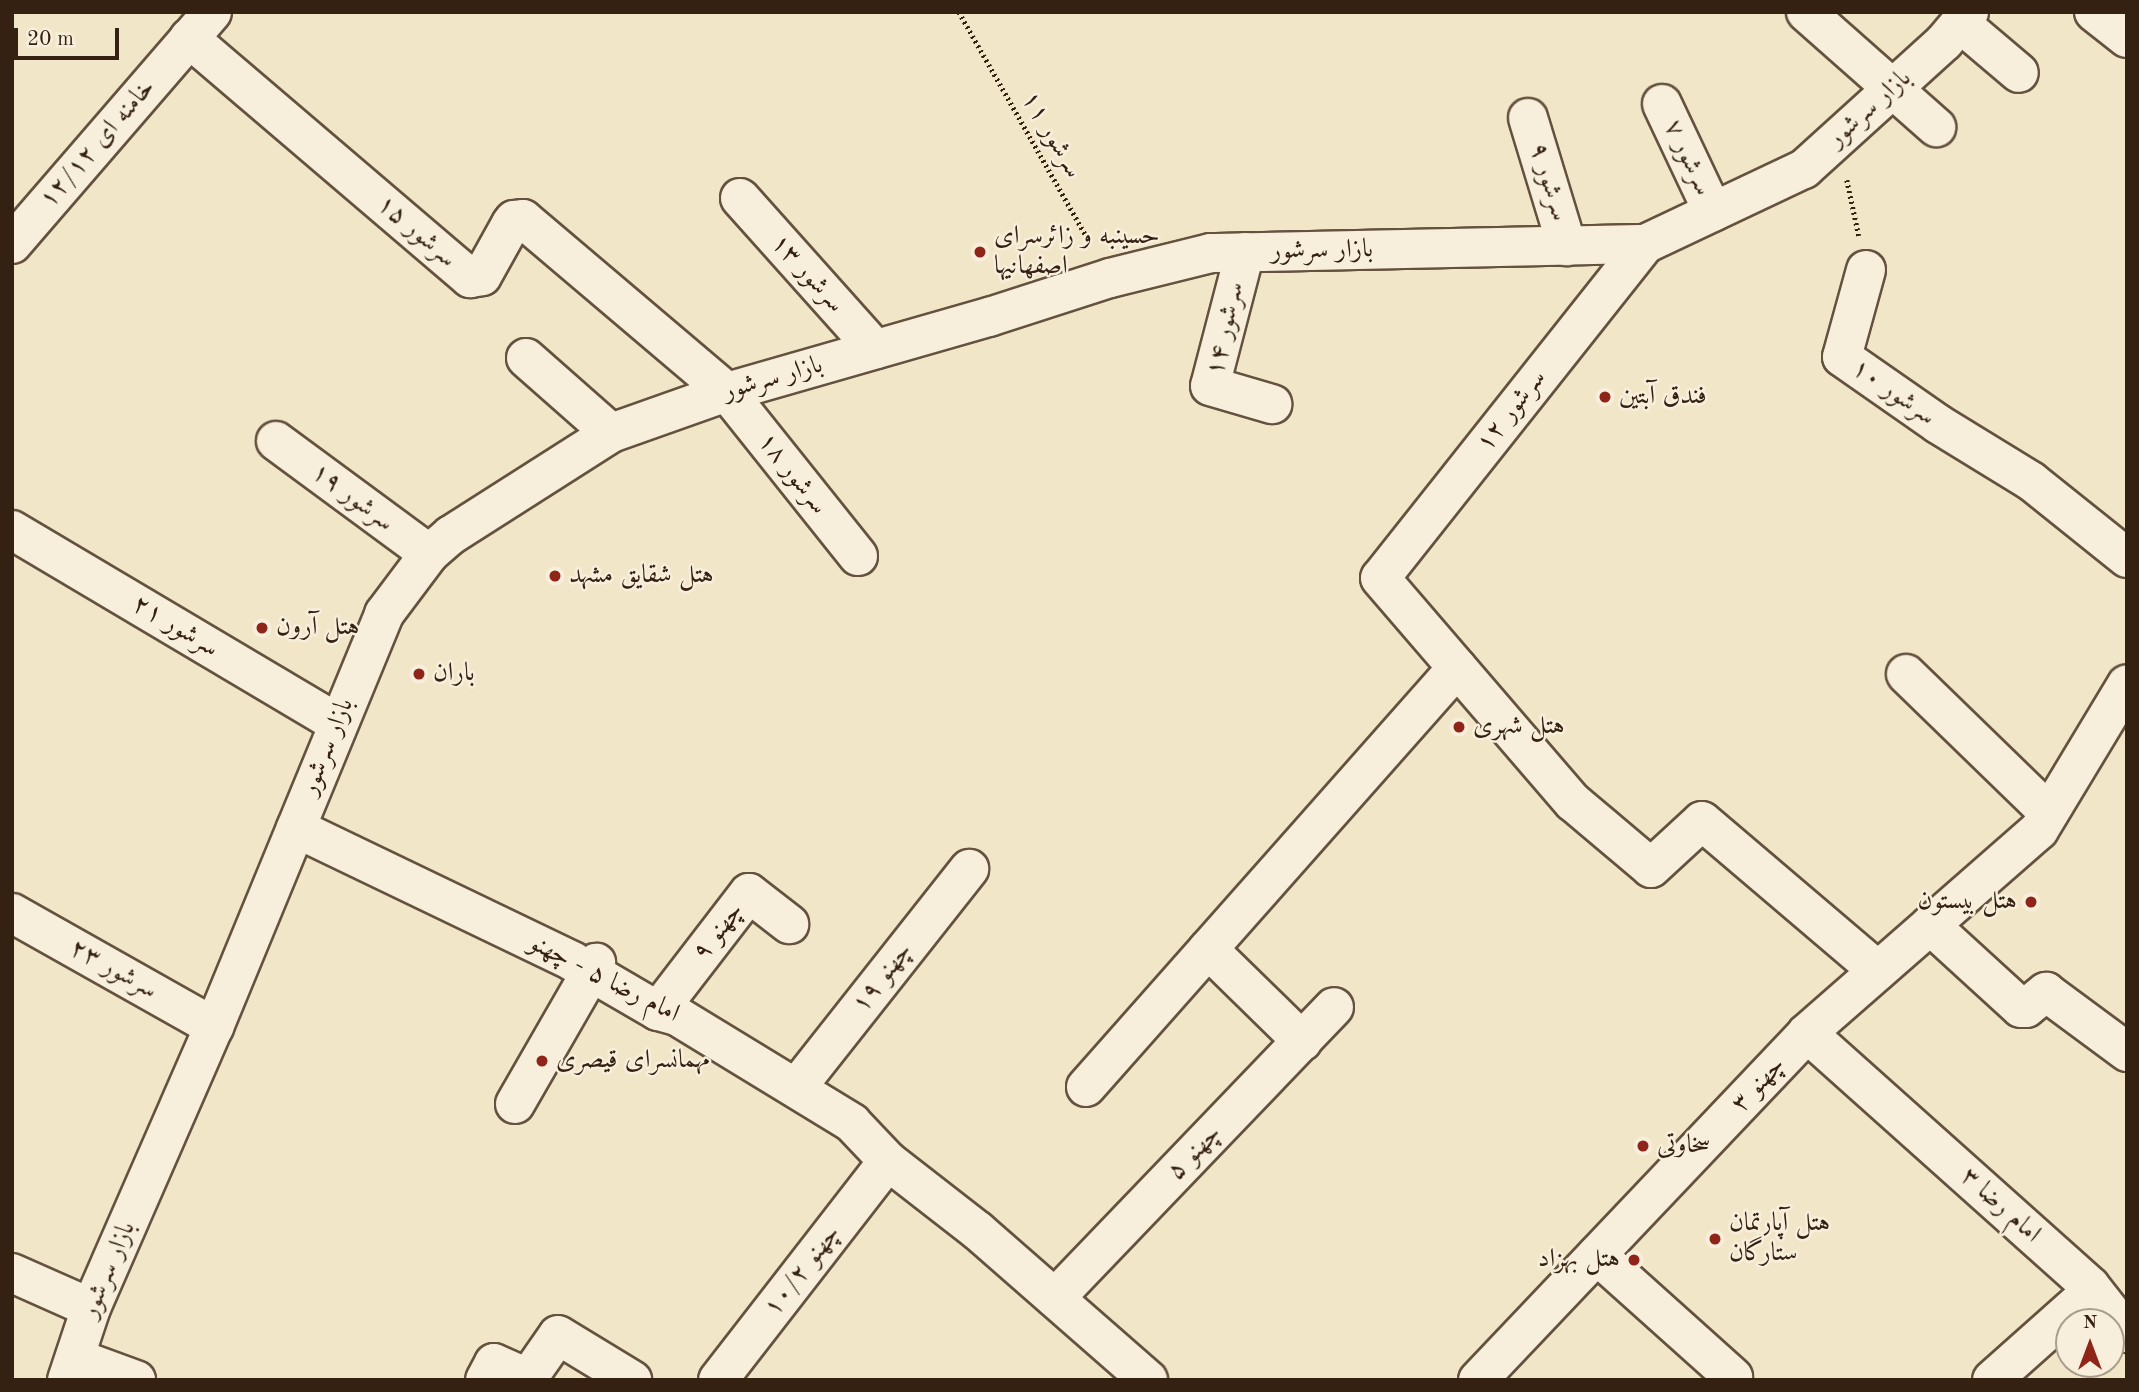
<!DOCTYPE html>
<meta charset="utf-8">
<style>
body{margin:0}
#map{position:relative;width:2139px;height:1392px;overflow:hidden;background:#f2e6c9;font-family:"Old Standard TT",Amiri,serif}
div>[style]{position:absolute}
.path>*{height:4.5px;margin-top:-2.25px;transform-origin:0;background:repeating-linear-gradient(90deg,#352111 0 2px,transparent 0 5.5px)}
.roads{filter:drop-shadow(2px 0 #64523f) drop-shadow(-2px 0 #64523f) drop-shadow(0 2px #64523f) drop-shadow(0 -2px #64523f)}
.minor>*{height:38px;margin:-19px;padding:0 19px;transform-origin:19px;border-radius:19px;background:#f7efdc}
.dots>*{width:19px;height:19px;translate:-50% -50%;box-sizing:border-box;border:4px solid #f7efdc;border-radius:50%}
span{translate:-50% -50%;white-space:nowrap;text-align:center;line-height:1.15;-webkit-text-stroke:5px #f7efdc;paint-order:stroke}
.street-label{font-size:26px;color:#352111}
.poi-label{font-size:26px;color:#352111}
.left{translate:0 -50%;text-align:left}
.right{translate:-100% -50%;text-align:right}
.frame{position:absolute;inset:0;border:14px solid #352111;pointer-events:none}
.north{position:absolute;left:2055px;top:1308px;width:70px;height:70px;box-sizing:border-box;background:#f7efdc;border:2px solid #a99d8b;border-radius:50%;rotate:0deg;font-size:19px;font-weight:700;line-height:28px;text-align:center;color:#352111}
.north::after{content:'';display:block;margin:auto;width:24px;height:32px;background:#8f2418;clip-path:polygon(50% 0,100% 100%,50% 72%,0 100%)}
.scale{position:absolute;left:14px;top:28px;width:105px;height:32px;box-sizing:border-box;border:4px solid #352111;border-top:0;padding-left:9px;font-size:21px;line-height:24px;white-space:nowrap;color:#352111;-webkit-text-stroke:5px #f7efdc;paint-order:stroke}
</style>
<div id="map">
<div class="path">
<div style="left:959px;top:12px;width:269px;rotate:60.4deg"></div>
<div style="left:1847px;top:180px;width:57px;rotate:77.9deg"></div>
</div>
<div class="roads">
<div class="minor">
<div style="left:1806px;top:12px;width:174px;rotate:41.5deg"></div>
<div style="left:2094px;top:12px;width:42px;rotate:38.2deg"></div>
<div style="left:1960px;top:23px;width:77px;rotate:40.3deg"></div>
<div style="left:189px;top:38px;width:370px;rotate:40.5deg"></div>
<div style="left:470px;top:278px;width:12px;rotate:-9deg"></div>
<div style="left:482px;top:276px;width:60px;rotate:-60.9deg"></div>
<div style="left:511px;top:224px;width:5px;rotate:-53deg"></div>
<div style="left:514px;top:220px;width:9px;rotate:-6deg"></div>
<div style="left:523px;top:219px;width:267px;rotate:40.3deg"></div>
<div style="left:727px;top:392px;width:210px;rotate:51.4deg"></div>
<div style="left:1662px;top:104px;width:119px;rotate:64.7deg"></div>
<div style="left:1528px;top:118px;width:134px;rotate:73.1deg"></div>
<div style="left:740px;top:198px;width:203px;rotate:48.2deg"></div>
<div style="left:12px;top:244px;width:306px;rotate:-49.2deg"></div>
<div style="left:1645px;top:244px;width:426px;rotate:128.4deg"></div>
<div style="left:1380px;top:578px;width:296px;rotate:49.3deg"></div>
<div style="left:1573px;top:802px;width:102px;rotate:40.2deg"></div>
<div style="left:1651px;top:868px;width:69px;rotate:-42.7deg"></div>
<div style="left:1702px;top:821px;width:231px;rotate:40.4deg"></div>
<div style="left:1245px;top:252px;width:138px;rotate:104.6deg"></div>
<div style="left:1210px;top:386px;width:65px;rotate:16.2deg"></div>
<div style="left:1866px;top:270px;width:90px;rotate:105.4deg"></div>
<div style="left:1842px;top:357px;width:117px;rotate:34.9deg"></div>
<div style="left:1938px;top:424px;width:109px;rotate:31.5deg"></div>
<div style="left:2031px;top:481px;width:123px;rotate:38.7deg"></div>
<div style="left:526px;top:358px;width:113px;rotate:41.4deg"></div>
<div style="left:276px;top:441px;width:190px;rotate:36.4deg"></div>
<div style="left:12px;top:530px;width:378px;rotate:30.7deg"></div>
<div style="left:1906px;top:674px;width:199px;rotate:44.2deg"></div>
<div style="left:296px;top:828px;width:306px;rotate:25.7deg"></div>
<div style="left:572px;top:961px;width:99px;rotate:30.2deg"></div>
<div style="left:658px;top:1011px;width:20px;rotate:15deg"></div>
<div style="left:677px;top:1016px;width:205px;rotate:31.4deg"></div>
<div style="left:852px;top:1123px;width:52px;rotate:46.5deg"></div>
<div style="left:888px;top:1161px;width:114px;rotate:37.9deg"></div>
<div style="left:978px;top:1231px;width:226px;rotate:41.2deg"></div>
<div style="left:12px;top:913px;width:232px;rotate:29.4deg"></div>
<div style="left:1930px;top:925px;width:123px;rotate:42.4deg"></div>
<div style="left:2021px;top:1008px;width:5px"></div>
<div style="left:2026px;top:1008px;width:26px;rotate:-39deg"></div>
<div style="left:2046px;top:992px;width:101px;rotate:36.5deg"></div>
<div style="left:1208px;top:949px;width:132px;rotate:44.4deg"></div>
<div style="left:658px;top:1011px;width:149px;rotate:-52.4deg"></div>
<div style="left:749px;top:893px;width:51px;rotate:37.8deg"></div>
<div style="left:1807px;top:1033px;width:380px;rotate:41.8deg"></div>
<div style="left:2090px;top:1286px;width:60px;rotate:51.8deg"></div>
<div style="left:797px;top:1087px;width:278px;rotate:-51.7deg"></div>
<div style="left:1086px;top:1087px;width:560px;rotate:-48.48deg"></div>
<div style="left:515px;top:1104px;width:163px;rotate:-60.1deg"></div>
<div style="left:1597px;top:1255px;width:183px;rotate:41.9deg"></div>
<div style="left:12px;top:1273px;width:86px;rotate:23.9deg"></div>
<div style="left:1055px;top:1298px;width:403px;rotate:-46.2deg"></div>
<div style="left:76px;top:1358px;width:64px;rotate:20.1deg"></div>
<div style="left:67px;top:1380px;width:76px;rotate:-71.6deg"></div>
<div style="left:91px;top:1308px;width:307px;rotate:-66.4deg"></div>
<div style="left:214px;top:1027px;width:447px;rotate:-67.6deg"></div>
<div style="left:384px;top:614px;width:75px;rotate:-53.1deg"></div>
<div style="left:429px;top:554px;width:29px;rotate:-41deg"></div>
<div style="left:451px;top:535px;width:190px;rotate:-32.5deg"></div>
<div style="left:611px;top:433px;width:123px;rotate:-19.5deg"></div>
<div style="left:727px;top:392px;width:273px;rotate:-16deg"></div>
<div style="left:989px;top:317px;width:127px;rotate:-17.9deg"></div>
<div style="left:1110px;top:278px;width:104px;rotate:-13.9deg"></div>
<div style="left:1211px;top:253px;width:434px;rotate:-1.2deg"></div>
<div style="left:1645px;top:244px;width:176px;rotate:-25.3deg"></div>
<div style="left:1804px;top:169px;width:189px;rotate:-42.2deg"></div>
<div style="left:1944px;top:42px;width:39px;rotate:-50deg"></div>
<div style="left:485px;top:1380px;width:19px;rotate:-62deg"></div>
<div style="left:494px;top:1363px;width:37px;rotate:24deg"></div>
<div style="left:528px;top:1378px;width:52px;rotate:-55.1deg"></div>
<div style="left:558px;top:1335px;width:87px;rotate:31.3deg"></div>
<div style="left:718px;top:1380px;width:277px;rotate:-52.2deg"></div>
<div style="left:1478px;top:1380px;width:478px;rotate:-46.5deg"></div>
<div style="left:1807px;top:1033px;width:308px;rotate:-41.2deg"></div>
<div style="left:2039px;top:830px;width:170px;rotate:-58.9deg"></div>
<div style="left:1992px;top:1380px;width:134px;rotate:-41.7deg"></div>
</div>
</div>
<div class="dots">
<div style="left:980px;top:252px;background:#8f2418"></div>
<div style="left:1605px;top:397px;background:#8f2418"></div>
<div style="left:555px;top:576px;background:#8f2418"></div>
<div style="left:262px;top:628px;background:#8f2418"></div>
<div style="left:419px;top:674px;background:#8f2418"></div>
<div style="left:1459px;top:727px;background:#8f2418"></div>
<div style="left:2031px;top:902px;background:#8f2418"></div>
<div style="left:542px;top:1061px;background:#8f2418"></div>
<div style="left:1643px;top:1146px;background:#8f2418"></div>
<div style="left:1715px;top:1239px;background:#8f2418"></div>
<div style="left:1634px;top:1260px;background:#8f2418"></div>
</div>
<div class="street-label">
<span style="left:1870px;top:109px;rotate:-42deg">بازار سرشور</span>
<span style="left:1051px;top:135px;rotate:60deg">سرشور ۱۱</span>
<span style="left:98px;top:144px;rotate:-49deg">خامنه ای ۱۲/۱۲</span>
<span style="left:1687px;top:158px;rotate:65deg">سرشور ۷</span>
<span style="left:1548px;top:182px;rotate:73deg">سرشور ۹</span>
<span style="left:416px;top:232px;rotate:41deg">سرشور ۱۵</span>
<span style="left:1322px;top:251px;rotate:-1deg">بازار سرشور</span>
<span style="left:807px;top:274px;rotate:48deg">سرشور ۱۳</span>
<span style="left:1226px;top:329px;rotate:-77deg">سرشور ۱۴</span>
<span style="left:773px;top:379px;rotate:-16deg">بازار سرشور</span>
<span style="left:1893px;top:393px;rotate:35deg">سرشور ۱۰</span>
<span style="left:1512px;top:411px;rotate:-52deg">سرشور ۱۲</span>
<span style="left:792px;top:474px;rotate:52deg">سرشور ۱۸</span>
<span style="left:352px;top:498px;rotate:37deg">سرشور ۱۹</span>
<span style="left:175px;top:627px;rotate:31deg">سرشور ۲۱</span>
<span style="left:328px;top:747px;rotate:-68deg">بازار سرشور</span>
<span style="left:719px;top:932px;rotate:-52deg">چهنو ۹</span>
<span style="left:113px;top:970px;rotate:29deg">سرشور ۲۳</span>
<span style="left:883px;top:978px;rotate:-52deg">چهنو ۱۹</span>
<span style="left:604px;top:979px;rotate:27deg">امام رضا ۵ - چهنو</span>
<span style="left:1759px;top:1085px;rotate:-47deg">چهنو ۳</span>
<span style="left:1195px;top:1153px;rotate:-46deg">چهنو ۵</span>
<span style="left:2000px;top:1206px;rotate:42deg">امام رضا ۳</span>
<span style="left:109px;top:1270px;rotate:-67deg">بازار سرشور</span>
<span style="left:803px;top:1271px;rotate:-52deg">چهنو ۱۰/۲</span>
</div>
<div class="poi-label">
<span class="left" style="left:994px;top:252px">حسینبه و زائرسرای<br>اصفهانیها</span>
<span class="left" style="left:1619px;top:397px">فندق آبتين</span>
<span class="left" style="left:569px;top:576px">هتل شقایق مشهد</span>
<span class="left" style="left:276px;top:628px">هتل آرون</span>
<span class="left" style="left:433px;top:674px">باران</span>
<span class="left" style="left:1473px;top:727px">هتل شهری</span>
<span class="right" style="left:2017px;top:902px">هتل بیستون</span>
<span class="left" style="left:556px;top:1061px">مهمانسرای قیصری</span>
<span class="left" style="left:1657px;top:1146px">سخاوتی</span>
<span class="left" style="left:1729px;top:1239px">هتل آپارتمان<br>ستارگان</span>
<span class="right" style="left:1620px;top:1260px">هتل بهزاد</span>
</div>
<div class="frame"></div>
<div class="north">N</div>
<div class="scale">20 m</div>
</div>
